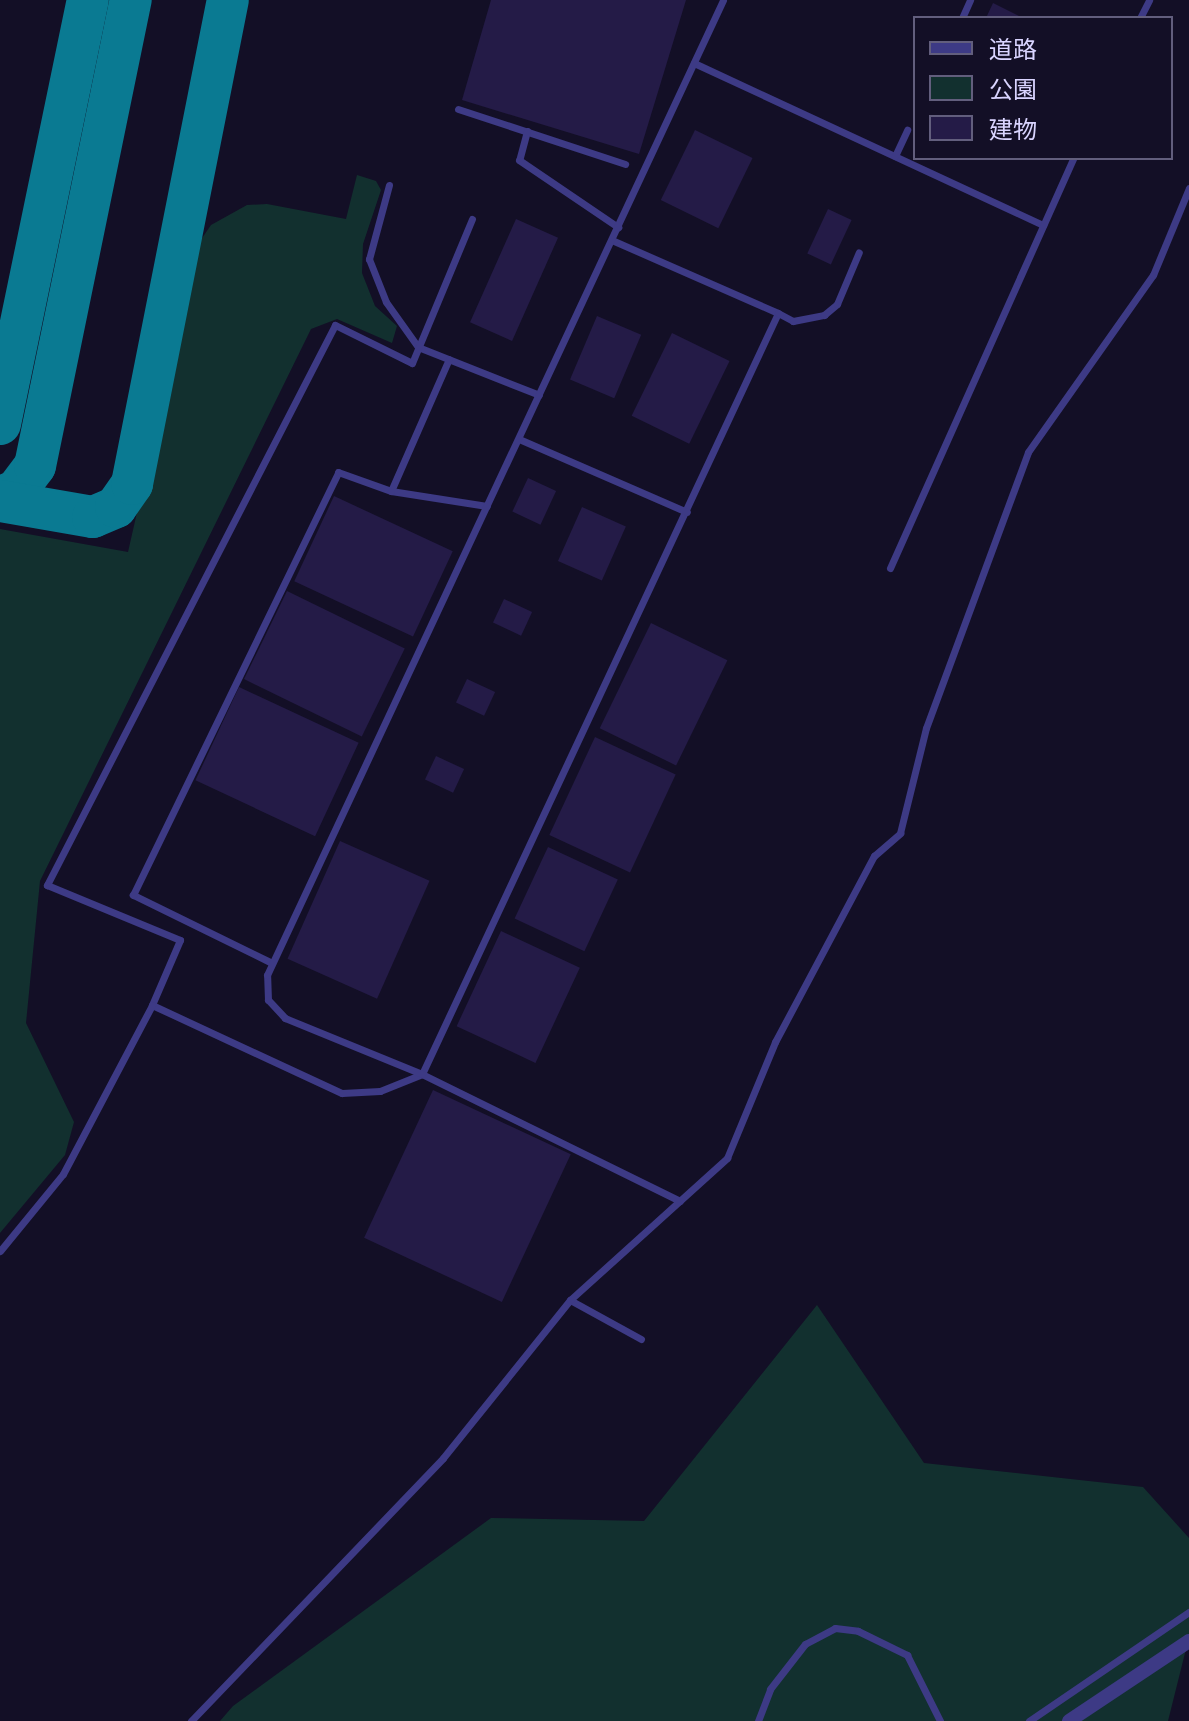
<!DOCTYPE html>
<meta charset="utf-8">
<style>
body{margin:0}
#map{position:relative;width:1189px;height:1721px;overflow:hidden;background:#130f26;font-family:Jost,"Noto Sans JP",sans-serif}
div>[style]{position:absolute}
.green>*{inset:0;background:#12302f}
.taxiway>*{height:42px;margin:-21px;padding:0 21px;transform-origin:21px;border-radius:21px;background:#0a7a92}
.building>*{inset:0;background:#241b47;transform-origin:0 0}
.service>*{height:7px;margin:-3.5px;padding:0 3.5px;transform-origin:3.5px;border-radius:3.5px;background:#3d3a85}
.minor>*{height:14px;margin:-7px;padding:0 7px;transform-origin:7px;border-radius:7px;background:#3d3a85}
span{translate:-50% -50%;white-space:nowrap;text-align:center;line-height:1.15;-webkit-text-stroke:6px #130f26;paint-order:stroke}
.legend{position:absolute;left:913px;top:16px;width:260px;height:144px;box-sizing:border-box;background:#130f26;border:2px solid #625e7d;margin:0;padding:10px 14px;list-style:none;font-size:24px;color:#d9d4ff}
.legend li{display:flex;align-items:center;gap:16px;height:40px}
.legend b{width:40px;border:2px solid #625e7d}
</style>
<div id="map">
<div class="green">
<div style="clip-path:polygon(357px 175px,376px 181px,381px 190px,363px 244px,362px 273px,375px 306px,397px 326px,392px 343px,337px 319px,311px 329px,40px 881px,26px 1023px,74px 1122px,65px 1155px,0 1233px,0 529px,128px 552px,198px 244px,211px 225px,247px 205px,267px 204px,346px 219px)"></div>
<div style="clip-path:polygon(817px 1305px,924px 1463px,1143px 1487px,1189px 1538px,1189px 1637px,1168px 1721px,220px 1721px,233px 1706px,491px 1518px,644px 1521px)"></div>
</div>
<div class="taxiway">
<div style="left:0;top:424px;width:433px;rotate:-78.3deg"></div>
<div style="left:0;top:497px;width:17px;rotate:-21deg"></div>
<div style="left:16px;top:491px;width:31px;rotate:-53deg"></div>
<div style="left:35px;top:466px;width:476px;rotate:-78.4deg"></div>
<div style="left:0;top:501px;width:94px;rotate:9.8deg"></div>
<div style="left:93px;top:517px;width:25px;rotate:-23deg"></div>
<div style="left:116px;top:507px;width:28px;rotate:-55deg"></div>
<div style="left:132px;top:484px;width:493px;rotate:-78.8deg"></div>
</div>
<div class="building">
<div style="clip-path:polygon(491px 0,686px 0,639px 154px,462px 100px)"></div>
<div style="clip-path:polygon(993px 3px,1023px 18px,986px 18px)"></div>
<div style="left:695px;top:130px;width:64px;height:78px;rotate:26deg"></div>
<div style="left:828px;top:209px;width:26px;height:49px;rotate:25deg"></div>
<div style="left:516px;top:219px;width:46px;height:113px;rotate:24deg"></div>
<div style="left:597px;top:316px;width:48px;height:69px;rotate:23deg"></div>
<div style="left:672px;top:333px;width:64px;height:92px;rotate:26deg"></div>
<div style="left:528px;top:478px;width:31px;height:37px;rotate:25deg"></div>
<div style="left:334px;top:496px;width:131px;height:94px;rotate:25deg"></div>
<div style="left:582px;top:507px;width:48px;height:59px;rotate:24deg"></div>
<div style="left:287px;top:591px;width:131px;height:98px;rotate:26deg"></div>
<div style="left:504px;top:599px;width:31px;height:26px;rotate:25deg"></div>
<div style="left:651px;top:623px;width:85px;height:117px;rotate:26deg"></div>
<div style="left:467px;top:679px;width:31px;height:26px;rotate:25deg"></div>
<div style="left:239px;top:687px;width:132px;height:103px;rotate:25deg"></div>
<div style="left:595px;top:737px;width:89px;height:108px;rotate:25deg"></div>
<div style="left:436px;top:756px;width:31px;height:26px;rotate:25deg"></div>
<div style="left:340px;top:841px;width:98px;height:129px;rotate:24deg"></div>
<div style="left:548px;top:847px;width:77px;height:79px;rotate:25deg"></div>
<div style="left:501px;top:931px;width:87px;height:105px;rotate:25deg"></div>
<div style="left:433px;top:1090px;width:152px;height:163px;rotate:25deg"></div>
</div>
<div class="service">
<div style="left:962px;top:18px;width:20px;rotate:-66deg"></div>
<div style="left:1140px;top:18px;width:20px;rotate:-63deg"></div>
<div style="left:694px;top:63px;width:385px;rotate:24.9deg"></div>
<div style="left:458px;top:109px;width:176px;rotate:18.2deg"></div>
<div style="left:527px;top:131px;width:30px;rotate:105deg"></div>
<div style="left:519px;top:160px;width:120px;rotate:34.1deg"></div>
<div style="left:895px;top:156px;width:29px;rotate:-65deg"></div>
<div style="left:389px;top:185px;width:77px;rotate:105.1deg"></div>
<div style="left:369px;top:259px;width:46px;rotate:68.4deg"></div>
<div style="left:386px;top:302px;width:55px;rotate:54.6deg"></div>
<div style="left:418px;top:347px;width:130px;rotate:21.6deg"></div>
<div style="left:472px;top:219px;width:156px;rotate:112.6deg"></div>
<div style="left:412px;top:363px;width:86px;rotate:-153.7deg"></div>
<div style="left:335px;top:325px;width:630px;rotate:117.22deg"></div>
<div style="left:47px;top:885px;width:144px;rotate:22.5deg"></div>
<div style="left:180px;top:940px;width:71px;rotate:113.3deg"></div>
<div style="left:152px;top:1005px;width:209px;rotate:24.9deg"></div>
<div style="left:342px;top:1093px;width:38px;rotate:-3deg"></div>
<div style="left:380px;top:1091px;width:45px;rotate:-22deg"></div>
<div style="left:422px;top:1074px;width:840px;rotate:-64.93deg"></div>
<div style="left:778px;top:313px;width:181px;rotate:-156.3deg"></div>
<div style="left:778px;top:313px;width:17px;rotate:28deg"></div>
<div style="left:793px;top:321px;width:32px;rotate:-11deg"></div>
<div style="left:824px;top:315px;width:17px;rotate:-40deg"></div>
<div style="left:837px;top:304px;width:56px;rotate:-67.1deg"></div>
<div style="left:519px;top:439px;width:183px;rotate:23.5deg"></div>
<div style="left:391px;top:491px;width:97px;rotate:8.9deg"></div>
<div style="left:890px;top:568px;width:449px;rotate:-65.9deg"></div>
<div style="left:270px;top:962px;width:153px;rotate:-153.9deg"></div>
<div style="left:133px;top:895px;width:470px;rotate:-64.1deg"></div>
<div style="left:338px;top:472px;width:56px;rotate:19.7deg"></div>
<div style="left:391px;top:491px;width:144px;rotate:-66.3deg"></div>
<div style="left:680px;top:1201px;width:288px;rotate:-153.8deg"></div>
<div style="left:422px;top:1074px;width:148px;rotate:-157.8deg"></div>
<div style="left:285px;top:1018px;width:25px;rotate:-133deg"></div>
<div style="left:268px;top:1000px;width:25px;rotate:-92deg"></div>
<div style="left:267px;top:975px;width:1076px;rotate:-64.93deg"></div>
<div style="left:0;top:1251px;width:99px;rotate:-50.7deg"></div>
<div style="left:63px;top:1174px;width:191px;rotate:-62.2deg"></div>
<div style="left:570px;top:1300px;width:81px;rotate:28.8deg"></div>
<div style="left:191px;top:1721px;width:364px;rotate:-46.2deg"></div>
<div style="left:443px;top:1458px;width:203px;rotate:-51.2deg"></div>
<div style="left:570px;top:1300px;width:212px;rotate:-42.1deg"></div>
<div style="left:727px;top:1158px;width:126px;rotate:-67.5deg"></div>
<div style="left:775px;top:1042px;width:211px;rotate:-62deg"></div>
<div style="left:874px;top:856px;width:35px;rotate:-41deg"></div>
<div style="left:900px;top:833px;width:108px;rotate:-76.1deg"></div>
<div style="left:926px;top:728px;width:294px;rotate:-69.7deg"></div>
<div style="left:1028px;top:452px;width:217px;rotate:-54.8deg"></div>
<div style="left:1153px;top:275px;width:94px;rotate:-67.5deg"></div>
<div style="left:758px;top:1721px;width:34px;rotate:-69deg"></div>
<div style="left:770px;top:1689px;width:57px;rotate:-52.1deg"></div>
<div style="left:805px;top:1644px;width:34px;rotate:-28deg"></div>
<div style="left:835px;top:1628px;width:23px;rotate:7deg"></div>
<div style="left:858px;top:1631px;width:55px;rotate:26.1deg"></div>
<div style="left:907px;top:1655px;width:74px;rotate:63.4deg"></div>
<div style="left:1029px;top:1721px;width:194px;rotate:-34.3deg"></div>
</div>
<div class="minor">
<div style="left:1069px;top:1721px;width:144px;rotate:-33.7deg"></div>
</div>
<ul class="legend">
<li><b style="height:10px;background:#3d3a85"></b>道路</li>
<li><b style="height:22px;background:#12302f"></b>公園</li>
<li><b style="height:22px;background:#241b47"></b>建物</li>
</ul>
</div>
